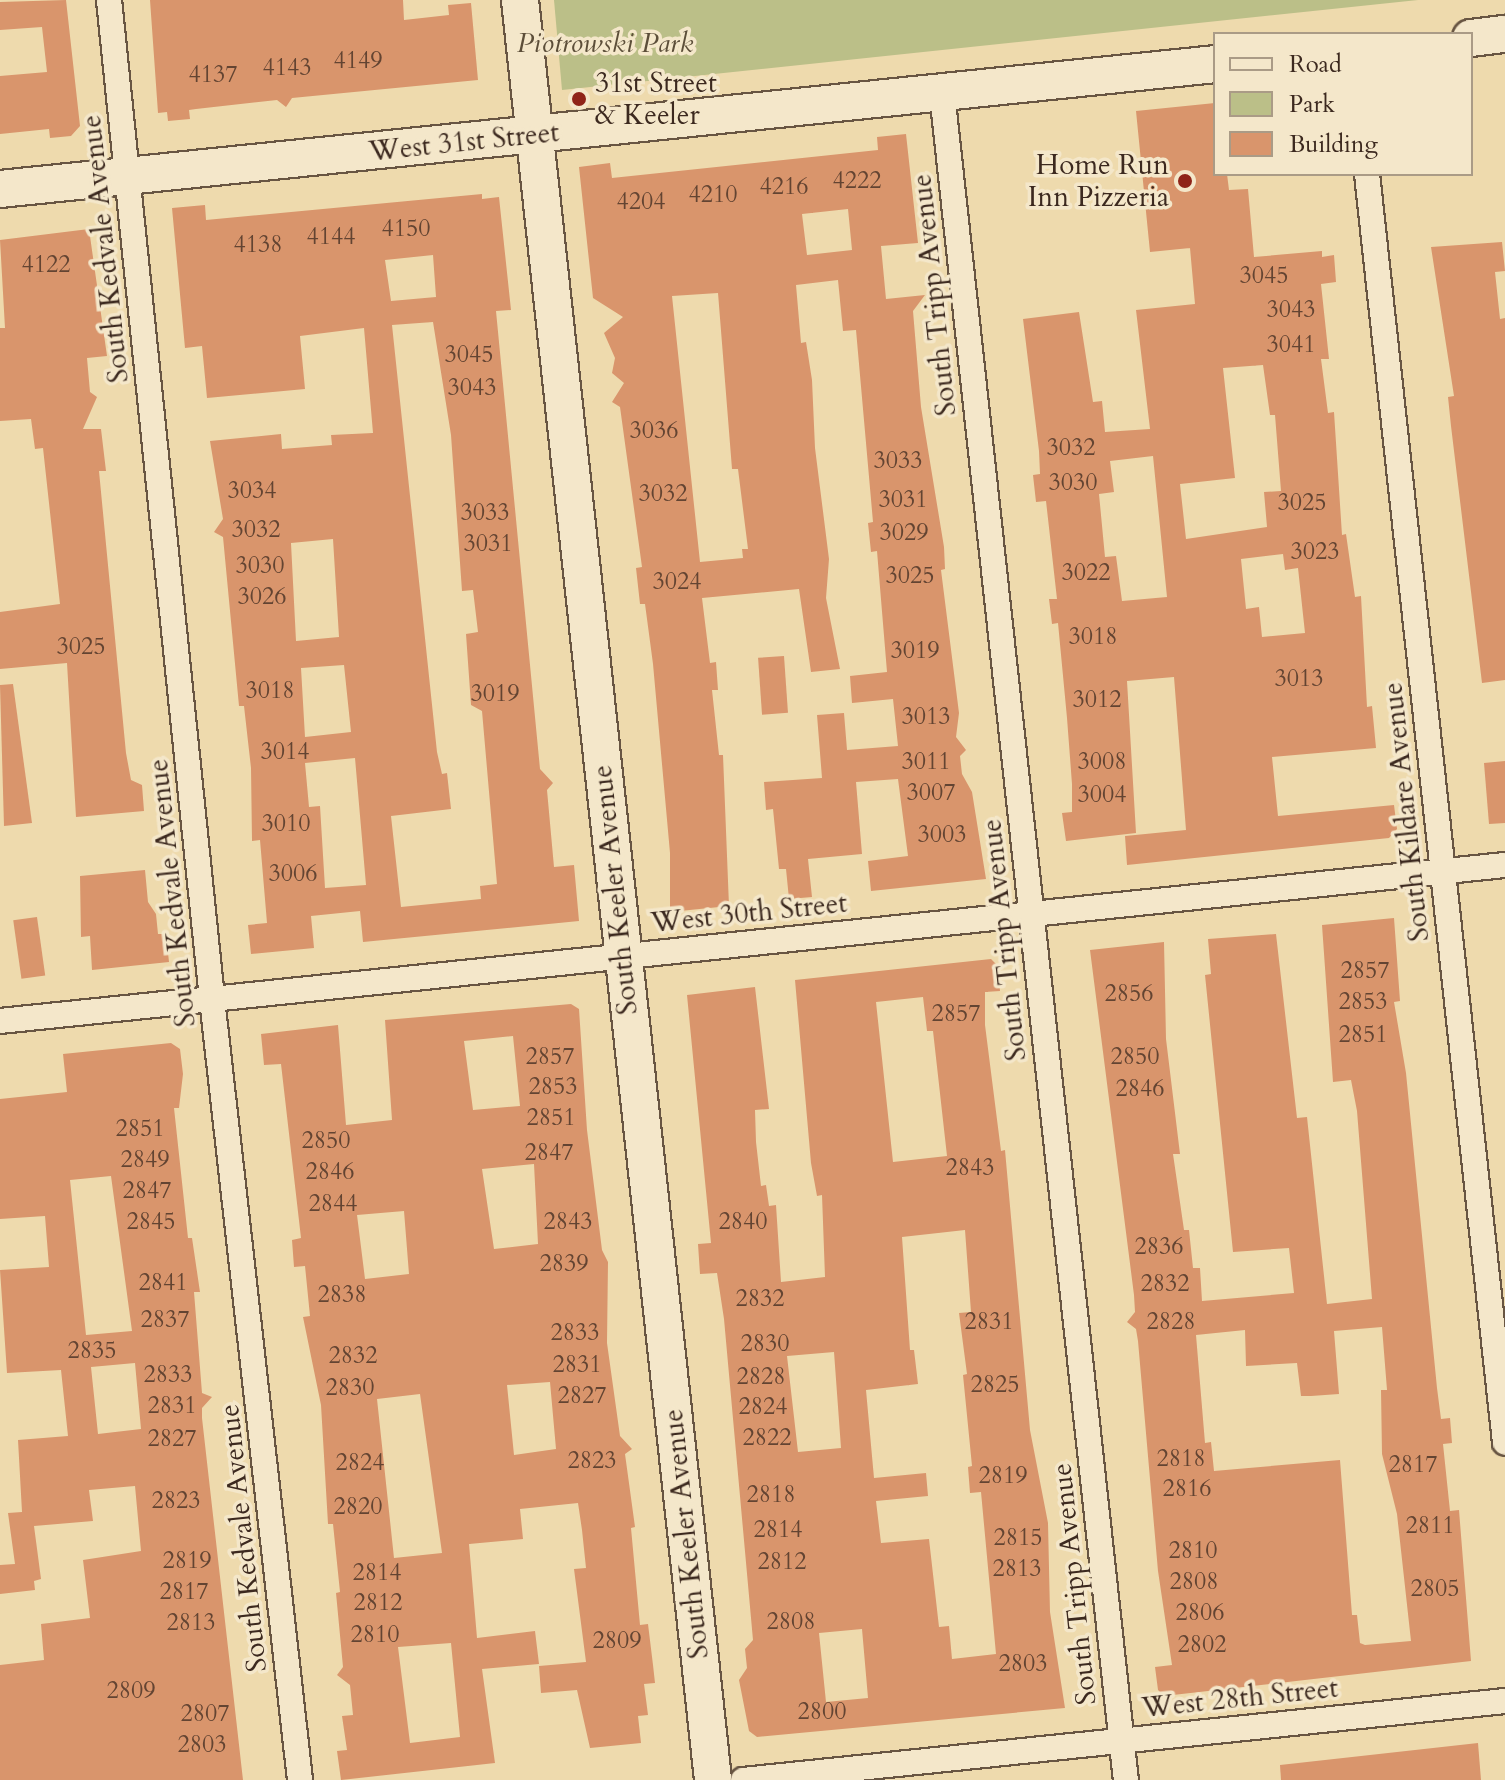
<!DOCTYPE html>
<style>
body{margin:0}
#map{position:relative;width:1505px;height:1780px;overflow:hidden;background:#eedaad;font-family:Cardo,serif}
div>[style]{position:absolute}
.green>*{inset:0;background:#bbbf88}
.building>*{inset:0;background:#d9956c;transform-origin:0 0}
.roads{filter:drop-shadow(2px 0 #685542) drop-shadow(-2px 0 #685542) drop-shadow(0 2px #685542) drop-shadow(0 -2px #685542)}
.street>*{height:24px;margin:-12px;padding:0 12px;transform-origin:12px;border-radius:12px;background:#f4e7ca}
.secondary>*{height:36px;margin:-18px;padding:0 18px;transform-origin:18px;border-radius:18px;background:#f4e7ca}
.dots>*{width:22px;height:22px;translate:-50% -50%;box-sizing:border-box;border:4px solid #f4e7ca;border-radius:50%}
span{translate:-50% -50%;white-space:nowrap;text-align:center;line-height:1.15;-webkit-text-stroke:7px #f4e7ca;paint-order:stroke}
.number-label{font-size:24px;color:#634432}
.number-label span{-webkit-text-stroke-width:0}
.park-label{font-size:28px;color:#5c4e39;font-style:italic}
.poi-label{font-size:28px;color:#3c291f}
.left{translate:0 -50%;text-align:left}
.right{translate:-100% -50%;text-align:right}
.street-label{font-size:28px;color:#3c291f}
.legend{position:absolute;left:1213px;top:32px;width:260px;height:144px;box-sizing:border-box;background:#f4e7ca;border:2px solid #aa9b86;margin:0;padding:10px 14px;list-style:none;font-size:24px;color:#3c291f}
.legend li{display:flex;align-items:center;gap:16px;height:40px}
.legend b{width:40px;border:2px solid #aa9b86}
</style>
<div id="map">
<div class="green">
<div style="clip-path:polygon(554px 0,1418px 0,562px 90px)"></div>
</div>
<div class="building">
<div style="clip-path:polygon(66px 0,80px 126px,71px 136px,50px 138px,49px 129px,0 134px,0 76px,47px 72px,42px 27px,0 30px,0 2px)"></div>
<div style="clip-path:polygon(150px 0,403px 0,404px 20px,449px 15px,448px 5px,471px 3px,478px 80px,292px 98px,286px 107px,277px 100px,196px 109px,189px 110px,190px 119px,168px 121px,167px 112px,158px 113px)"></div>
<div style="clip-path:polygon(evenodd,1215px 103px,1215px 174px,1227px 174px,1229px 190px,1248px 189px,1254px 257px,1322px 251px,1322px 257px,1334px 255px,1336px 282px,1321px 284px,1329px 359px,1321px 359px,1328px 413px,1334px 412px,1342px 535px,1346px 534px,1355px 597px,1361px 596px,1367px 707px,1372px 706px,1376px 748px,1272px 757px,1278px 816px,1394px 805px,1397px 829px,1389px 838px,1127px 865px,1125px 836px,1186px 830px,1174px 677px,1127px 681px,1136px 833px,1066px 841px,1062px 813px,1072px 812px,1072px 784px,1067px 718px,1058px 623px,1052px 624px,1049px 599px,1057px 599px,1046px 501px,1036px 502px,1033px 475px,1040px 474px,1039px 451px,1023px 319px,1079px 312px,1093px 402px,1102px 401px,1105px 432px,1150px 429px,1136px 310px,1195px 304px,1190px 248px,1150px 252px,1136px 111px,1215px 103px,1263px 365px,1270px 415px,1275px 415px,1281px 491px,1264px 492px,1267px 527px,1186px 539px,1180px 484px,1235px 478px,1223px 368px,1263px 365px,1215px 103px,1153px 456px,1167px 597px,1122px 601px,1116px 556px,1105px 557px,1099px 494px,1114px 492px,1110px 461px,1153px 456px,1215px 103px,1283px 554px,1285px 570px,1298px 568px,1305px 633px,1262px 637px,1259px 607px,1246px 609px,1241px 559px,1283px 554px)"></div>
<div style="clip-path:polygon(evenodd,906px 134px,918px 243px,881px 246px,886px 299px,925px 295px,913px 311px,921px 407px,944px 547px,945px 569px,941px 570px,959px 713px,956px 737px,966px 750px,960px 756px,962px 774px,972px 792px,986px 879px,871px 891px,868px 861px,908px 856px,898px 779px,856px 782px,862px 854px,808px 859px,812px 897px,789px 899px,786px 869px,779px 869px,773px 809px,766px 810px,764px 782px,822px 778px,817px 715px,844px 713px,847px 750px,898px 746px,893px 699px,852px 703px,850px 676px,887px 672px,877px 551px,871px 552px,868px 523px,873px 522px,856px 330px,843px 331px,838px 280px,796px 285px,801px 343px,806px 342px,812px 380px,815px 448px,829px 559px,826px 598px,840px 669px,811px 672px,799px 589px,702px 598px,710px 663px,716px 662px,718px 690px,712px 690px,719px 755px,723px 755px,729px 906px,670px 912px,670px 853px,653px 664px,645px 604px,640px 604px,636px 568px,642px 567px,620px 407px,612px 402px,624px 383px,612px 373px,615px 358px,604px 333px,623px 317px,593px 298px,579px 167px,610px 163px,612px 178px,878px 150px,877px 137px,906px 134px,848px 209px,852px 250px,807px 255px,802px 214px,848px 209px,906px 134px,718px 293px,732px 469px,738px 469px,748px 549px,742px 549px,743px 558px,700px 562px,672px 296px,718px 293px)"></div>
<div style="clip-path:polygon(evenodd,482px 194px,482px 199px,499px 197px,511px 310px,496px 311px,540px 769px,553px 783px,547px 790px,554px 867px,574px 865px,579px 921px,363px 942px,360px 911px,311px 916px,314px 948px,251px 954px,248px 925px,267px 923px,260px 840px,252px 841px,251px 768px,244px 706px,239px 706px,223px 537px,214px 532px,223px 519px,210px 441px,281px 434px,282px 449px,332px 445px,331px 435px,373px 433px,364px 328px,300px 336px,305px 389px,207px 398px,202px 346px,185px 348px,172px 208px,205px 205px,206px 220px,482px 194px,433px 255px,436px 297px,391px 301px,385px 260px,433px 255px,482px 194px,433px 322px,451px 435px,462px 591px,473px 590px,478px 632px,466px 634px,471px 705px,482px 711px,497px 884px,480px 886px,481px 899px,401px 907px,391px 816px,451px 809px,447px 773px,442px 774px,437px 752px,392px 325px,433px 322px,482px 194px,333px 539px,339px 637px,296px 641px,291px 543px,333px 539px,482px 194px,344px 665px,351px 732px,305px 737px,301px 668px,344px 665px,482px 194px,355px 758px,366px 885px,325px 888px,320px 806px,309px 807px,305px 763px,355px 758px)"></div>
<div style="clip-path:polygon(89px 229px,107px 356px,87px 358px,90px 392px,97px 397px,83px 429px,101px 429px,106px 471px,99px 471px,126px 753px,131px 780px,142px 785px,144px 811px,76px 817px,67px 663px,0 669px,0 612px,60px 604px,43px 448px,35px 449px,31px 419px,0 421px,0 328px,5px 328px,0 240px)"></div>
<div style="clip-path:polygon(1502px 242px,1505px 271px,1495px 272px,1500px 319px,1505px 318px,1505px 680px,1482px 683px,1451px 426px,1448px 397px,1454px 396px,1431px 247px)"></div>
<div style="left:784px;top:656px;width:57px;height:26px;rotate:86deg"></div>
<div style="clip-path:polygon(13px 684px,32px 823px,4px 826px,0 685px)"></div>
<div style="clip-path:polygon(1505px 761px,1505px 823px,1489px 824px,1484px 763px)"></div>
<div style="clip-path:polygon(145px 870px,148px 902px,156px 914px,158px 934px,166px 934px,169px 962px,92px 970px,90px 936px,81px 937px,80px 876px)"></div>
<div style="left:37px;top:917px;width:59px;height:24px;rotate:82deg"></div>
<div style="clip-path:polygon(evenodd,1394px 918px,1400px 1001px,1394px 1002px,1406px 1073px,1437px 1388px,1441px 1419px,1450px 1418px,1452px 1443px,1443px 1444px,1450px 1511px,1459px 1510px,1471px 1661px,1164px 1696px,1158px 1690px,1155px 1667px,1172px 1665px,1158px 1571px,1138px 1341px,1136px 1329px,1127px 1322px,1135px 1312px,1134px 1295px,1090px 950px,1164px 942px,1166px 1039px,1180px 1154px,1173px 1154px,1184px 1230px,1189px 1230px,1193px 1268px,1200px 1268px,1202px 1301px,1294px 1293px,1289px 1248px,1233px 1252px,1205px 975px,1211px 974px,1208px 939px,1276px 934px,1297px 1118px,1307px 1117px,1327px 1304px,1372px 1299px,1357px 1111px,1351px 1080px,1333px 1082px,1322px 925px,1394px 918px,1382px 1327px,1387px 1390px,1381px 1390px,1382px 1454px,1397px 1514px,1411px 1641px,1365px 1645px,1360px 1643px,1357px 1615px,1352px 1615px,1340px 1460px,1214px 1471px,1211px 1442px,1205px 1443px,1196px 1335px,1245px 1330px,1246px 1366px,1297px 1363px,1301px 1396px,1311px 1396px,1339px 1394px,1334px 1331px,1382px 1327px)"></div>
<div style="clip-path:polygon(evenodd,991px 959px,998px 966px,1000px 991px,985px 992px,985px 1025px,1001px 1151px,1005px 1150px,1030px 1430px,1048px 1523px,1050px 1612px,1065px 1708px,757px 1737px,749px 1731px,739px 1680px,747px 1668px,745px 1649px,753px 1640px,724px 1319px,717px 1273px,700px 1274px,698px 1244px,711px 1243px,687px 995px,755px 987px,769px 1109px,755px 1110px,756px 1142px,761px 1186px,766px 1185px,769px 1206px,776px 1205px,781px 1282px,825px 1277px,822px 1195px,817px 1196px,811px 1163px,795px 980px,991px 959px,923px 997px,927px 1031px,933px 1031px,947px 1156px,893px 1162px,876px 1002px,923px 997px,991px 959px,965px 1230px,971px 1312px,959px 1313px,967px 1374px,963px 1375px,972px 1466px,968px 1467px,970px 1493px,981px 1492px,996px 1654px,952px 1659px,949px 1626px,939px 1627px,929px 1539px,881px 1543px,876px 1501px,928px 1496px,926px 1473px,874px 1478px,866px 1390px,918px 1384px,914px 1350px,910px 1350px,902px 1237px,965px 1230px,991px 959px,834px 1352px,841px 1448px,798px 1452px,787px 1356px,834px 1352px,991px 959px,862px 1629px,868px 1698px,826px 1702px,819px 1633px,862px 1629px)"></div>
<div style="clip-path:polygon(evenodd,571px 1004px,579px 1009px,587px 1130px,602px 1250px,608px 1262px,607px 1343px,620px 1436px,632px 1449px,625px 1454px,635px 1527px,631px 1528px,640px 1625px,648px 1624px,653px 1665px,655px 1683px,644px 1684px,648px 1715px,638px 1716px,641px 1743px,590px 1748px,577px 1690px,541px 1693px,539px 1666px,586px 1662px,574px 1569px,586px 1568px,582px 1530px,578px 1503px,520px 1509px,523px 1539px,469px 1544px,477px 1638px,535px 1631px,539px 1664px,482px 1669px,495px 1763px,341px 1780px,337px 1751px,347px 1750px,342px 1716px,353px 1715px,350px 1685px,337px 1675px,343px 1667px,336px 1593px,340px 1592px,333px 1524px,328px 1524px,321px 1405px,303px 1317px,310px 1316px,305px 1266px,294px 1267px,292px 1240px,301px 1238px,281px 1064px,264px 1065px,261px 1034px,338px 1025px,346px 1125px,392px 1120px,385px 1020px,571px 1004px,513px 1036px,520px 1106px,473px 1110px,464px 1041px,513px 1036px,571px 1004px,534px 1164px,538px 1244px,494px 1249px,482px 1169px,534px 1164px,571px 1004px,404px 1211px,409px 1274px,365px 1279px,357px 1215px,404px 1211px,571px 1004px,550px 1382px,556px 1449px,514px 1455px,507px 1385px,550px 1382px,571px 1004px,420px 1394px,442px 1553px,394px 1558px,377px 1399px,420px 1394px,571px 1004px,451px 1643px,460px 1737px,410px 1743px,398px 1647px,451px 1643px)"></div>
<div style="clip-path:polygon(evenodd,171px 1043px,180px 1049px,183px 1074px,179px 1108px,174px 1108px,188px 1238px,192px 1238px,200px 1292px,194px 1292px,202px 1393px,212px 1397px,202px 1408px,202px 1418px,243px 1780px,0 1780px,0 1665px,44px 1660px,41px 1624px,90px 1618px,83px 1560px,141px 1551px,135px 1486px,89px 1490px,93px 1521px,34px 1526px,41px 1579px,34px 1581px,35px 1590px,0 1594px,0 1565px,15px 1564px,8px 1513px,22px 1512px,18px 1440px,68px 1436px,61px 1370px,7px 1373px,0 1270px,49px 1267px,45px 1216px,0 1219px,0 1099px,67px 1092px,63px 1054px,171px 1043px,111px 1176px,132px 1331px,86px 1335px,70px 1180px,111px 1176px,171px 1043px,135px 1363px,141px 1429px,98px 1434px,91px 1367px,135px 1363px)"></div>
<div style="clip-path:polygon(1478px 1743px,1481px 1780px,1281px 1780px,1280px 1765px)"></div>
</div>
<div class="roads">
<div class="street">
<div style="left:109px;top:0;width:1004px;rotate:84.11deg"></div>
<div style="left:212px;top:999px;width:786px;rotate:83.57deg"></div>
<div style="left:942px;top:93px;width:1697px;rotate:83.78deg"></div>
<div style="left:1367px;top:174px;width:1276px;rotate:83.79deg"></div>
<div style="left:0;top:1021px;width:1513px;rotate:-5.92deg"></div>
<div style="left:743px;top:1780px;width:766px;rotate:-5.92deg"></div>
</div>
<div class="secondary">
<div style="left:520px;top:0;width:1790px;rotate:83.81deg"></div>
<div style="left:1471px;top:38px;width:34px;rotate:-7deg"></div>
<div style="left:0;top:189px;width:1221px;rotate:-5.87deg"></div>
</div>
</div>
<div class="dots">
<div style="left:579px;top:99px;background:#8f2418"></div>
<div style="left:1185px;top:181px;background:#8f2418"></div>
</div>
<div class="number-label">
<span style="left:358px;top:61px">4149</span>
<span style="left:287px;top:68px">4143</span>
<span style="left:213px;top:75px">4137</span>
<span style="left:857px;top:181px">4222</span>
<span style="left:784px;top:187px">4216</span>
<span style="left:713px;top:195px">4210</span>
<span style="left:641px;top:202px">4204</span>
<span style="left:406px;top:229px">4150</span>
<span style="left:331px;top:237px">4144</span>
<span style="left:258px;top:245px">4138</span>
<span style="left:46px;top:265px">4122</span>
<span style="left:1264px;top:276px">3045</span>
<span style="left:1291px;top:310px">3043</span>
<span style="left:1291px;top:345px">3041</span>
<span style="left:469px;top:355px">3045</span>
<span style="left:472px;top:388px">3043</span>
<span style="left:654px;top:431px">3036</span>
<span style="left:1071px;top:448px">3032</span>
<span style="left:898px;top:461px">3033</span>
<span style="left:1073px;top:483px">3030</span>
<span style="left:252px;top:491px">3034</span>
<span style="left:663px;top:494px">3032</span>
<span style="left:903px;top:500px">3031</span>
<span style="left:1302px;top:503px">3025</span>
<span style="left:485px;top:513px">3033</span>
<span style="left:256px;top:530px">3032</span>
<span style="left:904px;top:533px">3029</span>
<span style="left:488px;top:544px">3031</span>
<span style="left:1315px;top:552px">3023</span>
<span style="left:260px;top:566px">3030</span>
<span style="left:1086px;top:573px">3022</span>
<span style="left:910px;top:576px">3025</span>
<span style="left:677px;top:582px">3024</span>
<span style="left:262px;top:597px">3026</span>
<span style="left:1093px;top:637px">3018</span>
<span style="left:81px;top:647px">3025</span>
<span style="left:915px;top:651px">3019</span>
<span style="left:1299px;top:679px">3013</span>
<span style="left:270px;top:691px">3018</span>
<span style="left:495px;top:694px">3019</span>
<span style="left:1097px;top:700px">3012</span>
<span style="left:926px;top:717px">3013</span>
<span style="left:285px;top:752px">3014</span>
<span style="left:926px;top:762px">3011</span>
<span style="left:1102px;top:762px">3008</span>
<span style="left:931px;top:793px">3007</span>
<span style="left:1102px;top:795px">3004</span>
<span style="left:286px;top:824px">3010</span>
<span style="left:942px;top:835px">3003</span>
<span style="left:293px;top:874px">3006</span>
<span style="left:1365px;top:971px">2857</span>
<span style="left:1129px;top:994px">2856</span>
<span style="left:1363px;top:1002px">2853</span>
<span style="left:956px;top:1014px">2857</span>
<span style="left:1363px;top:1035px">2851</span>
<span style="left:550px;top:1057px">2857</span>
<span style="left:1135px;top:1057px">2850</span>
<span style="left:553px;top:1087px">2853</span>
<span style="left:1140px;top:1089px">2846</span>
<span style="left:551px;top:1118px">2851</span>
<span style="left:140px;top:1129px">2851</span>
<span style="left:326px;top:1141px">2850</span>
<span style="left:549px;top:1153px">2847</span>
<span style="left:145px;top:1160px">2849</span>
<span style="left:970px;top:1168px">2843</span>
<span style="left:330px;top:1172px">2846</span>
<span style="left:147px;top:1191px">2847</span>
<span style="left:333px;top:1204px">2844</span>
<span style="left:151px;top:1222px">2845</span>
<span style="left:568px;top:1222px">2843</span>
<span style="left:743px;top:1222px">2840</span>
<span style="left:1159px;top:1247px">2836</span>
<span style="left:564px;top:1264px">2839</span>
<span style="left:163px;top:1283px">2841</span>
<span style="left:1165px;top:1284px">2832</span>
<span style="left:342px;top:1295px">2838</span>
<span style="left:760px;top:1299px">2832</span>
<span style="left:165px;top:1320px">2837</span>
<span style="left:989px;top:1322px">2831</span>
<span style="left:1171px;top:1322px">2828</span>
<span style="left:575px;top:1333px">2833</span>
<span style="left:765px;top:1344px">2830</span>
<span style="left:92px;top:1351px">2835</span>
<span style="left:353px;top:1356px">2832</span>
<span style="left:577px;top:1365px">2831</span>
<span style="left:168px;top:1375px">2833</span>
<span style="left:761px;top:1377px">2828</span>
<span style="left:995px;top:1385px">2825</span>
<span style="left:350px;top:1388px">2830</span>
<span style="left:582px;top:1396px">2827</span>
<span style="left:172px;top:1406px">2831</span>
<span style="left:763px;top:1407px">2824</span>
<span style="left:767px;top:1438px">2822</span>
<span style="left:172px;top:1439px">2827</span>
<span style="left:1181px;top:1459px">2818</span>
<span style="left:592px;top:1461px">2823</span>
<span style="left:360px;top:1463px">2824</span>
<span style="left:1413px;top:1465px">2817</span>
<span style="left:1003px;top:1476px">2819</span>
<span style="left:1187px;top:1489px">2816</span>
<span style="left:771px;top:1495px">2818</span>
<span style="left:176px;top:1501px">2823</span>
<span style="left:358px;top:1507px">2820</span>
<span style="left:1430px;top:1526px">2811</span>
<span style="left:778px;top:1530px">2814</span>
<span style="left:1018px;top:1538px">2815</span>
<span style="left:1193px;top:1551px">2810</span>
<span style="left:187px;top:1561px">2819</span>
<span style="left:782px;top:1562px">2812</span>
<span style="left:1017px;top:1569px">2813</span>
<span style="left:377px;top:1573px">2814</span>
<span style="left:1194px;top:1582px">2808</span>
<span style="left:1435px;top:1589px">2805</span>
<span style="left:184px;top:1592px">2817</span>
<span style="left:378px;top:1603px">2812</span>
<span style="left:1200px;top:1613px">2806</span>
<span style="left:791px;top:1622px">2808</span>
<span style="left:191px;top:1623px">2813</span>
<span style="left:375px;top:1635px">2810</span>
<span style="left:617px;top:1641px">2809</span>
<span style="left:1202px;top:1645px">2802</span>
<span style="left:1023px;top:1664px">2803</span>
<span style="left:131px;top:1691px">2809</span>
<span style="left:822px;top:1712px">2800</span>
<span style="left:205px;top:1714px">2807</span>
<span style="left:202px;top:1745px">2803</span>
</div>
<div class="park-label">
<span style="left:605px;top:43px">Piotrowski Park</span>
</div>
<div class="poi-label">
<span class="left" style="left:595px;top:99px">31st Street<br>&amp; Keeler</span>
<span class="right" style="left:1169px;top:181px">Home Run<br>Inn Pizzeria</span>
</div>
<div class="street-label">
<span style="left:464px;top:142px;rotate:-6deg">West 31st Street</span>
<span style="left:105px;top:249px;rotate:-96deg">South Kedvale Avenue</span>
<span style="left:934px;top:295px;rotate:-96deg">South Tripp Avenue</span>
<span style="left:1406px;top:812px;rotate:-96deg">South Kildare Avenue</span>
<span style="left:615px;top:890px;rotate:-96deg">South Keeler Avenue</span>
<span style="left:172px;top:893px;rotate:-96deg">South Kedvale Avenue</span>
<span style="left:749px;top:913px;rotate:-6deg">West 30th Street</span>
<span style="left:1004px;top:940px;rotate:-96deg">South Tripp Avenue</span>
<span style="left:686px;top:1534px;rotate:-96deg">South Keeler Avenue</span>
<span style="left:243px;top:1538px;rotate:-96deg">South Kedvale Avenue</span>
<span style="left:1074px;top:1584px;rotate:-96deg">South Tripp Avenue</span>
<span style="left:1240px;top:1698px;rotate:-6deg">West 28th Street</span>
</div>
<ul class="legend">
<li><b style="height:10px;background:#f4e7ca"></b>Road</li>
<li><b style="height:22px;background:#bbbf88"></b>Park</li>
<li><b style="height:22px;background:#d9956c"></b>Building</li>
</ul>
</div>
